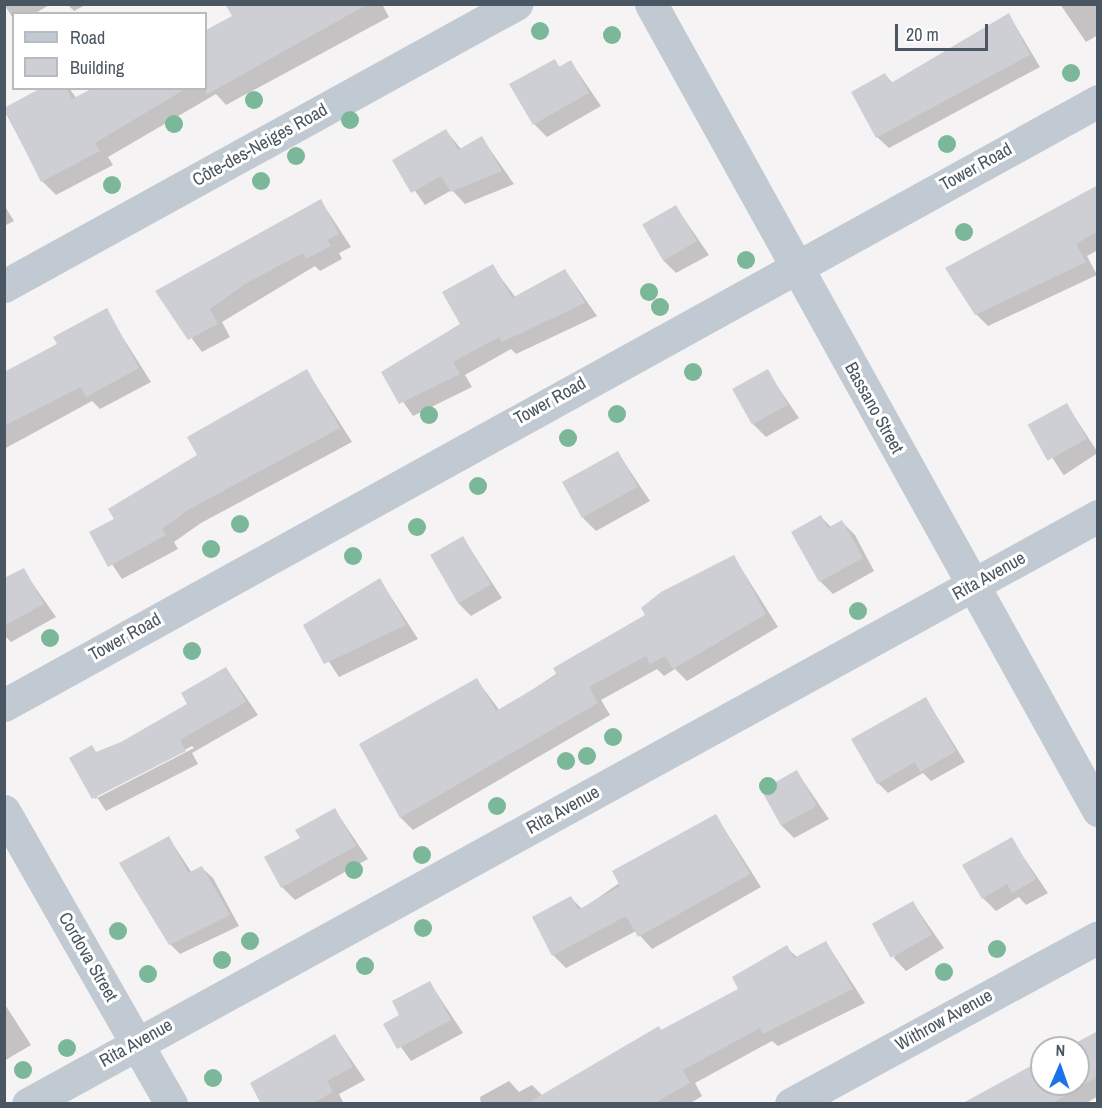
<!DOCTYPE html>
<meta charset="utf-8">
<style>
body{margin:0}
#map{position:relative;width:1102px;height:1108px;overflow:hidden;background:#f5f3f3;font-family:"Archivo Narrow",sans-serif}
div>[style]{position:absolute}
.shadow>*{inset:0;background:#0003;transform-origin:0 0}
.building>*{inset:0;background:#cdcfd5;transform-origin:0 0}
.minor>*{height:33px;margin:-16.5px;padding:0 16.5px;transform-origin:16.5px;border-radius:16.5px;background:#c1cad2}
.trees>*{width:18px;height:18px;margin:-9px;border-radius:50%;background:#7bb799}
span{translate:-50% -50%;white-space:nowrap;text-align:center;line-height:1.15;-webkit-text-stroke:6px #fff;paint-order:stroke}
.street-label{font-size:18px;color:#4a5661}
.frame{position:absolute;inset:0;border:6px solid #4a5661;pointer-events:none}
.legend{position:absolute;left:12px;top:12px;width:195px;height:78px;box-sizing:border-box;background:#fff;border:2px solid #b7bbc0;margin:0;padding:8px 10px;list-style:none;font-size:18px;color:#4a5661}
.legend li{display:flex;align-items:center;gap:12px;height:30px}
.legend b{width:30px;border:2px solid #b7bbc0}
.north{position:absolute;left:1030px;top:1036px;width:60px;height:60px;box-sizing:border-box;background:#fff;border:2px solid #b7bbc0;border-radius:50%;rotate:2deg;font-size:16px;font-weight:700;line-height:24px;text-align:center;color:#4a5661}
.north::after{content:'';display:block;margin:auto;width:21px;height:27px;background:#1a73e8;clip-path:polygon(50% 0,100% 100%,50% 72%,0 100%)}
.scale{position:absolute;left:895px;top:24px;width:93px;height:27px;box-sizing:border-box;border:3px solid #4a5661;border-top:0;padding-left:8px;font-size:18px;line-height:21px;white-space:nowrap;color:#4a5661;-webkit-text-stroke:4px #fff;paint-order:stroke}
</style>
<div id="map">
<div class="shadow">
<div style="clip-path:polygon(4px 4px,51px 4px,34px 14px,14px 14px,14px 20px)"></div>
<div style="clip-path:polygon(67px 4px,87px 4px,74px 11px)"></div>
<div style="clip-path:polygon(229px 4px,382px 4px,389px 17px,226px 105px,216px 94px,108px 157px,113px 165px,56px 195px,42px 181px,4px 110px,44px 88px,69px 88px,77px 99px,99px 88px,206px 88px,206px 33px,234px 17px)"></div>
<div style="clip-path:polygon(1060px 4px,1098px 4px,1098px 35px,1086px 42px)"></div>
<div style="clip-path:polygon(1009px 15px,1040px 67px,889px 148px,877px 137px,884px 74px,893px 83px)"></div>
<div style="clip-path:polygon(554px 61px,561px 68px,571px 62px,601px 106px,547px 137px,534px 124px)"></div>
<div style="clip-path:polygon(446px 131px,462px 150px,482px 138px,514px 184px,465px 204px,452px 190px,425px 205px,394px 161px)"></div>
<div style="clip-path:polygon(1098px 186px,1098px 250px,1087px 256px,1097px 275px,988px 326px,976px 314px)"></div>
<div style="clip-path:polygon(321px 201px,351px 247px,339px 253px,342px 259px,320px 271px,315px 266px,222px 322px,230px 337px,202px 352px,157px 292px)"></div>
<div style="clip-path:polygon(4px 205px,14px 221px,4px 226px)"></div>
<div style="clip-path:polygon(676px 207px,709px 255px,676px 273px,663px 260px)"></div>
<div style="clip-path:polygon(492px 266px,516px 298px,565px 270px,597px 316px,516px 354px,511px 349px,465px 375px,472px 387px,413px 416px,383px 373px,462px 324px)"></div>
<div style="clip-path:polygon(113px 322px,151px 382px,100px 409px,92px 401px,4px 449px,4px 375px)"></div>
<div style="clip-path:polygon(307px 371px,352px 442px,201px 523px,174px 542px,178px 549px,122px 579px,91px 533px,116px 520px,110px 510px,199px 456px)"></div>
<div style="clip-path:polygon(767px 371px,799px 418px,766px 437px,753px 424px)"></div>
<div style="left:1067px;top:405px;width:57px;height:41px;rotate:57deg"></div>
<div style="clip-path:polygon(618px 453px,650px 501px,596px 531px,583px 518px)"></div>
<div style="clip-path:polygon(821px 517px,832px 528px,842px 522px,855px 535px,874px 571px,833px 594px,820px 581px)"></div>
<div style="clip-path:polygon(463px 538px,502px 598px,471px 616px,458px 603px)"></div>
<div style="clip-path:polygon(734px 557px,778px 627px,687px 681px,675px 669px,664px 676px,657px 669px,601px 700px,610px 715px,413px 830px,401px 818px,361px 745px,477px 680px,500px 711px)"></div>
<div style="clip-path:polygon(23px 570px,56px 617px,11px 642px,4px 635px,4px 580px)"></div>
<div style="clip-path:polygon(380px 580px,418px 639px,339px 677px,305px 625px)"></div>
<div style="clip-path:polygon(evenodd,226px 668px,258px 715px,192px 753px,198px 764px,106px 811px,71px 758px,91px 747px,97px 753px,122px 744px,189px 705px,226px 668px,192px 746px,194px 748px,95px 799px,95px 796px,192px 746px)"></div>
<div style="clip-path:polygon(926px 699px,965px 762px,931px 781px,923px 773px,888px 793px,878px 783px)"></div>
<div style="clip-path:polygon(797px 772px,829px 819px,794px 838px,781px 825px)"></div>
<div style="clip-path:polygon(335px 810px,368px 859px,295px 900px,282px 887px,302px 838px)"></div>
<div style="clip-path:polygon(716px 816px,761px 887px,652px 949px,636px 931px,566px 968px,553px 955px,571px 898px,582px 909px)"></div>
<div style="clip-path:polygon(169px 838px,192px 873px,202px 868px,213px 878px,239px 926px,180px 954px,170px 944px)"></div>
<div style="clip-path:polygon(1011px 839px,1048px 893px,1026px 905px,1019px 897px,996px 911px,983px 898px)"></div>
<div style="clip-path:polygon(913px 903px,944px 948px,906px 971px,894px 958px)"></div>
<div style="clip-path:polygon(826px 942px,865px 1003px,778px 1046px,772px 1041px,695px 1083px,702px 1096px,689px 1104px,481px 1104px,480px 1097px,509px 1081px,519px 1092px,532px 1085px,543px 1096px,659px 1028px,662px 1031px,740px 989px,786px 947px,798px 958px)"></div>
<div style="clip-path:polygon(430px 983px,463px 1033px,411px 1061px,385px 1025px,401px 1015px)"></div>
<div style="clip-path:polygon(4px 1003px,31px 1045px,4px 1061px)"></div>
<div style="clip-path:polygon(1098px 1032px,1098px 1096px,1085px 1104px,966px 1104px,1042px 1062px,1042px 1084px,1078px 1084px,1078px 1048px,1068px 1048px)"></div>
<div style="clip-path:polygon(335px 1036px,365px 1080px,339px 1094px,344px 1104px,262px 1104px)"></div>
</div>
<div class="building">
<div style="clip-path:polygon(225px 4px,368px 4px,206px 95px,206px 30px,232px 16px)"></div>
<div style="clip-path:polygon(1009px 13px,1030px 55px,876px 138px,851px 92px,885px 73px,891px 83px)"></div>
<div style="clip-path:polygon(555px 59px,559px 67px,571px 60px,589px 93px,533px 125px,509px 84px)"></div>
<div style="clip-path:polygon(41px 88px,66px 88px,72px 99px,93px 88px,187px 88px,95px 143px,100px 151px,41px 182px,4px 108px)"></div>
<div style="clip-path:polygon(446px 129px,458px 150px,482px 136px,502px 171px,451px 192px,441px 176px,411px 193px,392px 160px)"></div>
<div style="clip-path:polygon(1098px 185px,1098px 231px,1076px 244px,1086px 262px,975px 315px,945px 268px)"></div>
<div style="clip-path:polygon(321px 199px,339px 234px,327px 240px,331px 246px,306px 259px,303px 253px,245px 284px,210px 309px,218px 324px,188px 340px,155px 291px)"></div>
<div style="left:676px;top:205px;width:42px;height:39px;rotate:60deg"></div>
<div style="clip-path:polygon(493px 264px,512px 298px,565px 269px,585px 303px,502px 342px,499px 337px,453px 362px,460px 374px,399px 404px,381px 372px,460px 324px,442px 292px)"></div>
<div style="clip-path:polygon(107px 308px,139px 368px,86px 397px,81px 387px,4px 426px,4px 372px,57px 344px,53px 337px)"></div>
<div style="clip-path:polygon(307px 369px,340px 428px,188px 510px,162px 529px,166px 535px,108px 567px,89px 532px,114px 519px,108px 509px,197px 455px,187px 437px)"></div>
<div style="left:768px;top:369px;width:41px;height:41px;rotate:61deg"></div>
<div style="left:1067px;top:403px;width:41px;height:45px;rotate:61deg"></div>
<div style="left:618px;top:451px;width:41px;height:64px;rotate:61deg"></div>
<div style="clip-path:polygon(821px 515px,828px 528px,842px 520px,863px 558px,819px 582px,791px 532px)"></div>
<div style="left:463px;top:536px;width:56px;height:38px;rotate:60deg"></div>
<div style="clip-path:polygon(734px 555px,766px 614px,673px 669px,665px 656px,650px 664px,646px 656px,589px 687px,598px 703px,400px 818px,359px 744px,477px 678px,496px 711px,557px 675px,553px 668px,645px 615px,641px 608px,661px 592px)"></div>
<div style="clip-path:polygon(24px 568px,44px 604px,4px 626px,4px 578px)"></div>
<div style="clip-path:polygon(380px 578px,406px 625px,324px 664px,303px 625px)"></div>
<div style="clip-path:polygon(226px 667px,246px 702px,180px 740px,186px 751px,92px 799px,69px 758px,92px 745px,96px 752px,121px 742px,187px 704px,181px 693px)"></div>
<div style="clip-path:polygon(926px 697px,956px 751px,920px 772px,915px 762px,877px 784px,851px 739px)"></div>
<div style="left:797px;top:770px;width:41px;height:41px;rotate:61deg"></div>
<div style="clip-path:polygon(335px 808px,356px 846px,281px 888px,264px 857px,300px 838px,295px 830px)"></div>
<div style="clip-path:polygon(716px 814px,750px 874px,638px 937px,626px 916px,552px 956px,532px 917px,571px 896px,578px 910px,620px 886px,612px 871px)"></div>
<div style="clip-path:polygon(169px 836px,188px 873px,202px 866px,230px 915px,169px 945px,119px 863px)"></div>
<div style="clip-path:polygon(1012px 837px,1036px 879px,1012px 893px,1007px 884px,982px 899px,962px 865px)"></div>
<div style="left:913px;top:901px;width:39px;height:47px;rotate:61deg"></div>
<div style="clip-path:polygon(826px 941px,853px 989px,763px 1034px,760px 1028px,683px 1070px,690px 1083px,653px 1104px,526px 1104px,659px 1026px,661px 1030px,738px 989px,732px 977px,787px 945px,794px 958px)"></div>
<div style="clip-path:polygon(430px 981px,451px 1020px,397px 1049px,383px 1024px,399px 1015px,392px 1001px)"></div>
<div style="clip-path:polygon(1098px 1031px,1098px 1076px,1051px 1104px,961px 1104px,1042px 1060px,1042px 1084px,1078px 1084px,1078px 1048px,1066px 1048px)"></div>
<div style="clip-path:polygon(335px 1034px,353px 1067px,327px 1081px,333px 1092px,311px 1104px,261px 1104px,250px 1083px)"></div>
</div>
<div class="minor">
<div style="left:651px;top:4px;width:922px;rotate:60.99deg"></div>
<div style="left:4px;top:286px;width:585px;rotate:-28.85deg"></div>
<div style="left:4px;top:705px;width:1250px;rotate:-28.9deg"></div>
<div style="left:4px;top:811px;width:337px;rotate:60.3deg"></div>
<div style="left:28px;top:1104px;width:1221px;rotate:-28.79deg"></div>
<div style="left:791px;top:1104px;width:349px;rotate:-28.5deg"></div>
</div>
<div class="trees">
<div style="left:540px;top:31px"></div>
<div style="left:612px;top:35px"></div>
<div style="left:1071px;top:73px"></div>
<div style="left:254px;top:100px"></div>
<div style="left:350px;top:120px"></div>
<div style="left:174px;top:124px"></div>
<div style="left:947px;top:144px"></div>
<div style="left:296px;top:156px"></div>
<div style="left:261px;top:181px"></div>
<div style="left:112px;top:185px"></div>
<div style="left:964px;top:232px"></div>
<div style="left:746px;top:260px"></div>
<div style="left:649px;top:292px"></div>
<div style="left:660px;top:307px"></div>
<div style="left:693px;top:372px"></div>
<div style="left:617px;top:414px"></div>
<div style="left:429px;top:415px"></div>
<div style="left:568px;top:438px"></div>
<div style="left:478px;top:486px"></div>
<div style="left:240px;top:524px"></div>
<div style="left:417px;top:527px"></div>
<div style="left:211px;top:549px"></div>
<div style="left:353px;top:556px"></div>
<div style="left:858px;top:611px"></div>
<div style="left:50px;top:638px"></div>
<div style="left:192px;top:651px"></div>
<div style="left:613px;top:737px"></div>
<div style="left:587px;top:756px"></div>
<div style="left:566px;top:761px"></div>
<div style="left:768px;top:786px"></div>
<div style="left:497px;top:806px"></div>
<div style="left:422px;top:855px"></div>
<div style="left:354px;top:870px"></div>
<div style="left:423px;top:928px"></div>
<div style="left:118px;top:931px"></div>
<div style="left:250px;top:941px"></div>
<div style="left:997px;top:949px"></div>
<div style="left:222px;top:960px"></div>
<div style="left:365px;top:966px"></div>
<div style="left:944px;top:972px"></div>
<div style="left:148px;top:974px"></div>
<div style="left:67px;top:1048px"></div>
<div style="left:23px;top:1070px"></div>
<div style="left:213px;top:1078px"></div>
</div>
<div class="street-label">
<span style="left:260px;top:145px;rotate:-29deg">Côte-des-Neiges Road</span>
<span style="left:976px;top:167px;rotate:-29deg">Tower Road</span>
<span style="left:550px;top:401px;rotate:-29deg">Tower Road</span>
<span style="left:874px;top:408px;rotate:61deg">Bassano Street</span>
<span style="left:989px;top:576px;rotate:-29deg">Rita Avenue</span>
<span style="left:125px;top:637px;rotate:-29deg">Tower Road</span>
<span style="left:563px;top:810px;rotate:-29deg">Rita Avenue</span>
<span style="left:88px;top:957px;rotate:60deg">Cordova Street</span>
<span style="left:944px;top:1020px;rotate:-29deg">Withrow Avenue</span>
<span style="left:136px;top:1043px;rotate:-29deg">Rita Avenue</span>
</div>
<div class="frame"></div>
<ul class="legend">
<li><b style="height:8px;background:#c1cad2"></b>Road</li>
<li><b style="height:16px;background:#cdcfd5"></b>Building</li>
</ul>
<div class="north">N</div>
<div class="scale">20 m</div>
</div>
